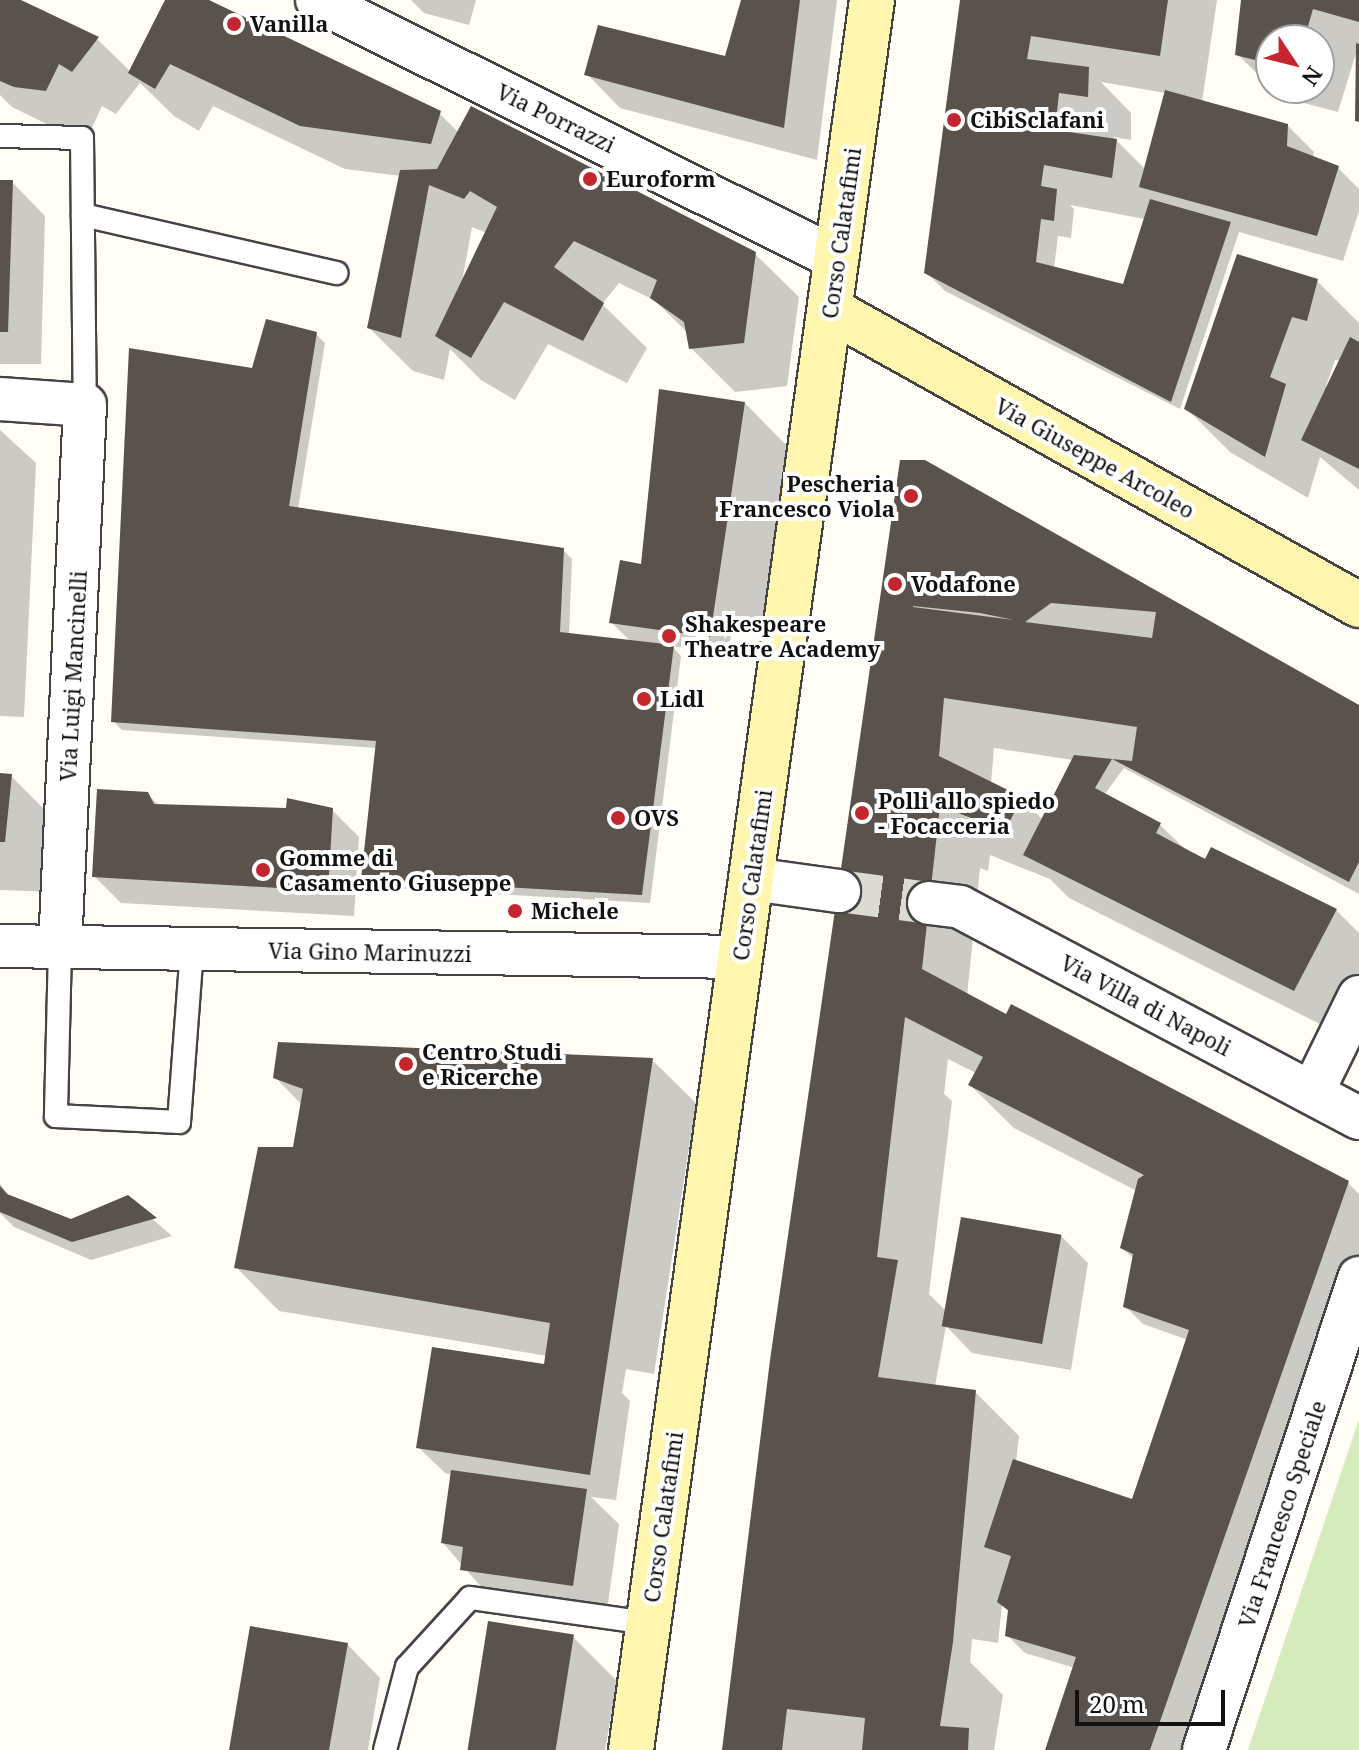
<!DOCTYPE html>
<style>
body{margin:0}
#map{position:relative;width:1359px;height:1750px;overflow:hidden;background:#fffdf5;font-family:"Noto Serif",serif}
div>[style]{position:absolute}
.green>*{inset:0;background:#d5ebbd}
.shadow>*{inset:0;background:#0003}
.building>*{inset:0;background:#5a524d;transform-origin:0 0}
.street-tunnel>*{height:42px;margin-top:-21px;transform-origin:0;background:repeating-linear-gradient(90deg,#dbdad3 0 42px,transparent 0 63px)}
.roads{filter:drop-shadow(2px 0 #444) drop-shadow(-2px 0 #444) drop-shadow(0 2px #444) drop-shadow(0 -2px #444)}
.lane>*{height:22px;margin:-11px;padding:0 11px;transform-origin:11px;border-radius:11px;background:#fff}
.street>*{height:42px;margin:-21px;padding:0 21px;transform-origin:21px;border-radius:21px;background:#fff}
.secondary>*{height:44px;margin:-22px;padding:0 22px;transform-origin:22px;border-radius:22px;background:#fff6b0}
.dots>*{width:22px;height:22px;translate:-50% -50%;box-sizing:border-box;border:4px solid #fff;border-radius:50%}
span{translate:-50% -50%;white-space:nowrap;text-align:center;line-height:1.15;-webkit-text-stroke:8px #fff;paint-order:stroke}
.poi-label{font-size:22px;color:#111;font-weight:700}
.left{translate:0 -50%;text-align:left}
.right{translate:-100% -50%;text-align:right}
.street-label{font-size:22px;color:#111}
.north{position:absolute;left:1255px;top:24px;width:80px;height:80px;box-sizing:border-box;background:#fff;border:2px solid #a0a0a0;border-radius:50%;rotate:125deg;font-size:22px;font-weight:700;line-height:32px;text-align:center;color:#111}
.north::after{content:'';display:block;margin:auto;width:28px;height:36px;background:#c4262e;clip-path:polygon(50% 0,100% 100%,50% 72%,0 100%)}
.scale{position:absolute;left:1075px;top:1690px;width:150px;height:36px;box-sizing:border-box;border:4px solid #111;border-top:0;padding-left:10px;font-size:24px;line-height:28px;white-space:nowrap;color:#111;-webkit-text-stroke:6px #fff;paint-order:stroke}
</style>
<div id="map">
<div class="green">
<div style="clip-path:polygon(1359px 1419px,1359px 1750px,1248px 1750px)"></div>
</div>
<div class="shadow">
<div style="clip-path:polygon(evenodd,0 0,17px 0,97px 39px,131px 72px,167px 0,205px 0,439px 113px,459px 133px,755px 254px,799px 297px,787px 386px,735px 392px,691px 348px,689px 334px,654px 300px,619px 283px,602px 304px,647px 348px,627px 383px,548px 344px,515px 400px,481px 380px,450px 349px,444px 380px,413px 371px,369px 328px,401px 176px,345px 169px,213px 106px,199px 131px,174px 116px,140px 83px,116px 114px,102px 106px,89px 134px,59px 130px,12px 107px,0 95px,0 0,472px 227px,487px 233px,462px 282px,472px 227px)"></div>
<div style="clip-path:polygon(411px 0,476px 0,469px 25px,424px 13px)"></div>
<div style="clip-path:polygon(743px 0,837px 0,817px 160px,620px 108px,587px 74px,727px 58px)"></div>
<div style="clip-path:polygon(evenodd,962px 0,1217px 0,1202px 102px,1287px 125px,1314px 152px,1313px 158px,1338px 168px,1359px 189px,1359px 211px,1343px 261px,1239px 232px,1180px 409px,945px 291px,926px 272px,962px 0,1101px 82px,1166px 93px,1146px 170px,1113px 137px,1131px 140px,1131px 113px,1101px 82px,962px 0,1070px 205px,1145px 219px,1124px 286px,1054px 269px,1058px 236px,1071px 238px,1074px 209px,1070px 205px)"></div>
<div style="clip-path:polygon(1243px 0,1359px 0,1359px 123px,1357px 50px,1338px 112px,1281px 97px,1272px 88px,1319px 88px,1319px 40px,1271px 40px,1271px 87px,1237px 54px)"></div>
<div style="clip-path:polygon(0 182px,12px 182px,45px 216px,41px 364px,0 364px)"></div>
<div style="clip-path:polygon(evenodd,1317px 281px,1359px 323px,1359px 490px,1320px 457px,1308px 498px,1230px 452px,1186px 408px,1317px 281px,1335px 360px,1341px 361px,1329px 387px,1326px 386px,1335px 360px)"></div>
<div style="clip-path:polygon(316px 334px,325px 343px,298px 509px,563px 550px,572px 559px,569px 635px,632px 643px,611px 622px,745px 403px,788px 447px,763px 623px,734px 617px,728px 654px,672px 646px,681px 656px,650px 903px,372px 887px,363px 879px,377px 748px,122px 730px,113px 721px,253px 370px)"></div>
<div style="clip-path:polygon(0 430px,36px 463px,24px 717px,0 716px)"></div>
<div style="clip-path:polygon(evenodd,902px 462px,1359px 708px,1359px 894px,1124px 768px,1104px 795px,1160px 825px,1187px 851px,1336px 910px,1359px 933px,1359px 993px,1338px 1033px,1069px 898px,1050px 879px,990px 855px,988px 871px,980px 868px,967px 996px,1347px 1182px,1359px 1194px,1359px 1317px,1207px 1750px,1048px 1750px,1075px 1668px,1025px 1653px,1007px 1635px,1009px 1612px,1002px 1605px,998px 1643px,972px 1639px,970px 1662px,1003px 1695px,994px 1750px,724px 1750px,902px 462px,994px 748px,1073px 760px,1043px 820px,1021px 798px,991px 784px,994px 748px,902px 462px,948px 1059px,976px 1073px,970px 1085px,1014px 1128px,1137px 1191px,1122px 1248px,1134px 1259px,1125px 1306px,1143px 1324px,1188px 1340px,1133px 1502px,1016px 1463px,1019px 1436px,975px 1392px,935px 1386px,946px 1326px,972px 1353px,1071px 1370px,1088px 1263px,1061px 1236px,948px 1313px,929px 1294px,952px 1101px,944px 1094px,948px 1059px)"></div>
<div style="clip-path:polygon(0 775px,11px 776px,62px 827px,55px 892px,0 890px)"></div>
<div style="clip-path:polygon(147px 794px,160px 806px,332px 810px,359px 837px,354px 916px,121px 903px,94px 876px)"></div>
<div style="clip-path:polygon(652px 1060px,696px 1103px,654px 1374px,626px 1369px,622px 1393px,630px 1401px,616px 1500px,591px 1497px,619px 1524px,606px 1618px,495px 1603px,443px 1543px,453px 1475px,445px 1473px,418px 1447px,546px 1366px,547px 1356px,279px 1311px,236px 1267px,295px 1149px,302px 1105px,275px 1077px)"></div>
<div style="clip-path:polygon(0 1184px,11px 1198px,71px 1221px,127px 1197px,172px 1236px,91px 1260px,14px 1227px,0 1213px)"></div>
<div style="clip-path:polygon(573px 1637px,617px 1681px,605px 1750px,469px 1750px)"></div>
<div style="clip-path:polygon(347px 1644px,380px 1678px,368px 1750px,231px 1750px)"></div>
</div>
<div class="building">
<div style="clip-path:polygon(0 0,21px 0,99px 37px,72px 72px,59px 64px,46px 91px,14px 87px,0 81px)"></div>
<div style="clip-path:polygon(165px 0,209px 0,441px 111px,431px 144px,300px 126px,170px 64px,155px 89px,128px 73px)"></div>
<div style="clip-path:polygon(741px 0,800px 0,784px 128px,584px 75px,598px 25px,725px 56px)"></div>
<div style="clip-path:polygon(960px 0,1168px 0,1160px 56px,1031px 36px,1027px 59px,1089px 67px,1088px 97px,1059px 93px,1055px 130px,1117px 139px,1112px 178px,1044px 165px,1041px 186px,1057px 189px,1054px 221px,1041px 219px,1036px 262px,1123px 284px,1150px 199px,1231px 222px,1171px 402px,924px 273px)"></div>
<div style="clip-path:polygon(1241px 0,1359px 0,1359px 22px,1313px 9px,1304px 40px,1271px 40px,1271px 64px,1235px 55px)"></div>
<div style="clip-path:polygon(1356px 43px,1359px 44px,1359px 122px,1355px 121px)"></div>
<div style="clip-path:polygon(1165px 90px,1288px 124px,1287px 146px,1339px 166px,1317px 236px,1139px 187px)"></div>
<div style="clip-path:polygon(471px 106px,756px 252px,744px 343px,689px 349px,684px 322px,650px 298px,657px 280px,574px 241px,554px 267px,604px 303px,583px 341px,504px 302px,471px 358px,435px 336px,497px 207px,470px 191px,464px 199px,429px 185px,401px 338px,367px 328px,400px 170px,437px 169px)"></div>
<div style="clip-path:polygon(0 180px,13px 180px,8px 332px,0 332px)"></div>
<div style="clip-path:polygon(1237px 254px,1318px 279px,1307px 321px,1292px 317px,1270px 377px,1286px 384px,1265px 457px,1184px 409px)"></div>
<div style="clip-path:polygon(266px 319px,317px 332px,289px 506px,564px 548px,560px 632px,674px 645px,642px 895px,361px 879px,376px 741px,111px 722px,129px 348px,252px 368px)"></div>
<div style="clip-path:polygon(1350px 337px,1359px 342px,1359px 469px,1301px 440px)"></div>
<div style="clip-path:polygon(659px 389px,745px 402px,710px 637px,609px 623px,620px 560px,641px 564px)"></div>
<div style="clip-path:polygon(evenodd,900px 460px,925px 460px,1359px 705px,1359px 862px,1349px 882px,1112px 759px,1132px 761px,1137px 727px,944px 698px,939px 756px,1022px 797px,1005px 831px,940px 806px,922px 969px,1006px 1014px,1011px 1004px,1349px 1181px,1150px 1750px,1045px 1750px,1076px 1657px,1005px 1636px,1008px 1610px,997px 1602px,1011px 1556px,984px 1547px,1013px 1459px,1132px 1499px,1189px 1330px,1123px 1307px,1133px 1254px,1120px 1248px,1138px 1179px,1144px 1175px,968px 1085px,983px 1057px,905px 1017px,877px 1257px,898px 1260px,878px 1377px,976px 1390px,953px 1642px,940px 1726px,969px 1728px,968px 1750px,862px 1750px,865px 1718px,787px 1709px,782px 1750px,722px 1750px,770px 1360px,900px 460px,1051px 603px,1156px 612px,1152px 638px,1025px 622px,1051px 603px,900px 460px,913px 606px,980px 613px,1014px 620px,913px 607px,913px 606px)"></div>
<div style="clip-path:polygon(1074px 755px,1112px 759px,1095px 788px,1161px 823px,1156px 833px,1205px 859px,1211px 847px,1337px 909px,1294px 991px,1023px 855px)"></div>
<div style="clip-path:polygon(0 773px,12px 774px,5px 842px,0 842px)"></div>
<div style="clip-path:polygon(97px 789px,148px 792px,154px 804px,286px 808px,287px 798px,333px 808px,328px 891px,92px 877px)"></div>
<div style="clip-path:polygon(278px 1042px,653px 1058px,590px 1475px,416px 1448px,432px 1347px,544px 1364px,550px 1323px,234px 1268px,258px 1147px,293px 1147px,303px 1089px,273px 1078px)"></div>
<div style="clip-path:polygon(0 1186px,7px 1194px,71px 1219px,128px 1195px,157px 1218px,72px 1242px,0 1212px)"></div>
<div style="left:961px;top:1217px;width:102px;height:111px;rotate:10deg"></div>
<div style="clip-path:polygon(451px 1470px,587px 1489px,573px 1586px,460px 1570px,463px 1547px,441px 1543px)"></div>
<div style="left:488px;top:1621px;width:87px;height:131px;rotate:9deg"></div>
<div style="clip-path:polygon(250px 1626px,348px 1643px,329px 1750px,229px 1750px)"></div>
</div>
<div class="street-tunnel">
<div style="left:839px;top:891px;width:91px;rotate:7.6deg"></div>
</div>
<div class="roads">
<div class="lane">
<div style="left:0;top:136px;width:82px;rotate:1.4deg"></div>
<div style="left:82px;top:138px;width:267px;rotate:89.4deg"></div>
<div style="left:83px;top:215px;width:260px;rotate:12.9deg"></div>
<div style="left:60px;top:948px;width:168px;rotate:91.4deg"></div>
<div style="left:56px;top:1116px;width:123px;rotate:2.8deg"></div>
<div style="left:179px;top:1122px;width:172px;rotate:-85.7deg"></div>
<div style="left:385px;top:1750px;width:86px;rotate:-75.2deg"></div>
<div style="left:407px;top:1667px;width:93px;rotate:-47.6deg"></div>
<div style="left:470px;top:1598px;width:180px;rotate:8deg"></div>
</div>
<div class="street">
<div style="left:317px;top:0;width:581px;rotate:26.48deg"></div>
<div style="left:0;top:399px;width:85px;rotate:4deg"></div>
<div style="left:85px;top:405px;width:544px;rotate:92.64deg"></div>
<div style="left:752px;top:879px;width:88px;rotate:7.9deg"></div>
<div style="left:929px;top:903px;width:31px;rotate:7deg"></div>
<div style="left:960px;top:907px;width:451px;rotate:27.9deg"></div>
<div style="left:0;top:946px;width:740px;rotate:0.85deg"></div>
<div style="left:1312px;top:1093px;width:107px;rotate:-63.9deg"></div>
<div style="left:1204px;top:1750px;width:497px;rotate:-71.8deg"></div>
</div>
<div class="secondary">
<div style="left:831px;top:310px;width:605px;rotate:29.19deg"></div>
<div style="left:631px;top:1750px;width:1767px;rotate:-82.16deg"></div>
</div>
</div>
<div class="dots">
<div style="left:234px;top:24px;background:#c4262e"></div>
<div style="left:954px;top:120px;background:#c4262e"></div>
<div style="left:590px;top:179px;background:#c4262e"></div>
<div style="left:911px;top:496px;background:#c4262e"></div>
<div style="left:895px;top:584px;background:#c4262e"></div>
<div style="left:669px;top:636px;background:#c4262e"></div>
<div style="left:644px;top:699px;background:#c4262e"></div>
<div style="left:862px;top:813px;background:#c4262e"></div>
<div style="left:618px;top:818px;background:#c4262e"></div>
<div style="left:263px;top:870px;background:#c4262e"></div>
<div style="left:515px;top:911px;background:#c4262e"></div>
<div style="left:406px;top:1064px;background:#c4262e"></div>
</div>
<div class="poi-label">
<span class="left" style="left:250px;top:24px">Vanilla</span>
<span class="left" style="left:970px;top:120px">CibiSclafani</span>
<span class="left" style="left:606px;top:179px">Euroform</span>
<span class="right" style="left:895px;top:496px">Pescheria<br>Francesco Viola</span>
<span class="left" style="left:911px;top:584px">Vodafone</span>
<span class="left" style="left:685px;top:636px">Shakespeare<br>Theatre Academy</span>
<span class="left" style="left:660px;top:699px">Lidl</span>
<span class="left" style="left:878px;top:813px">Polli allo spiedo<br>- Focacceria</span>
<span class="left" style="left:634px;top:818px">OVS</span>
<span class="left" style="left:279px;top:870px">Gomme di<br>Casamento Giuseppe</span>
<span class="left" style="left:531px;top:911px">Michele</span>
<span class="left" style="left:422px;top:1064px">Centro Studi<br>e Ricerche</span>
</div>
<div class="street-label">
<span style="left:556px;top:118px;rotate:26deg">Via Porrazzi</span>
<span style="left:841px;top:233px;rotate:-82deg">Corso Calatafimi</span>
<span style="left:1095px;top:458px;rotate:29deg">Via Giuseppe Arcoleo</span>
<span style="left:73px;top:676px;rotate:-87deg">Via Luigi Mancinelli</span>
<span style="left:752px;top:875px;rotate:-82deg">Corso Calatafimi</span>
<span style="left:370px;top:952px;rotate:1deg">Via Gino Marinuzzi</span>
<span style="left:1146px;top:1005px;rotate:28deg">Via Villa di Napoli</span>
<span style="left:1282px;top:1514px;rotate:-72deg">Via Francesco Speciale</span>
<span style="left:663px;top:1517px;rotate:-82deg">Corso Calatafimi</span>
</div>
<div class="north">N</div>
<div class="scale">20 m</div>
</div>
